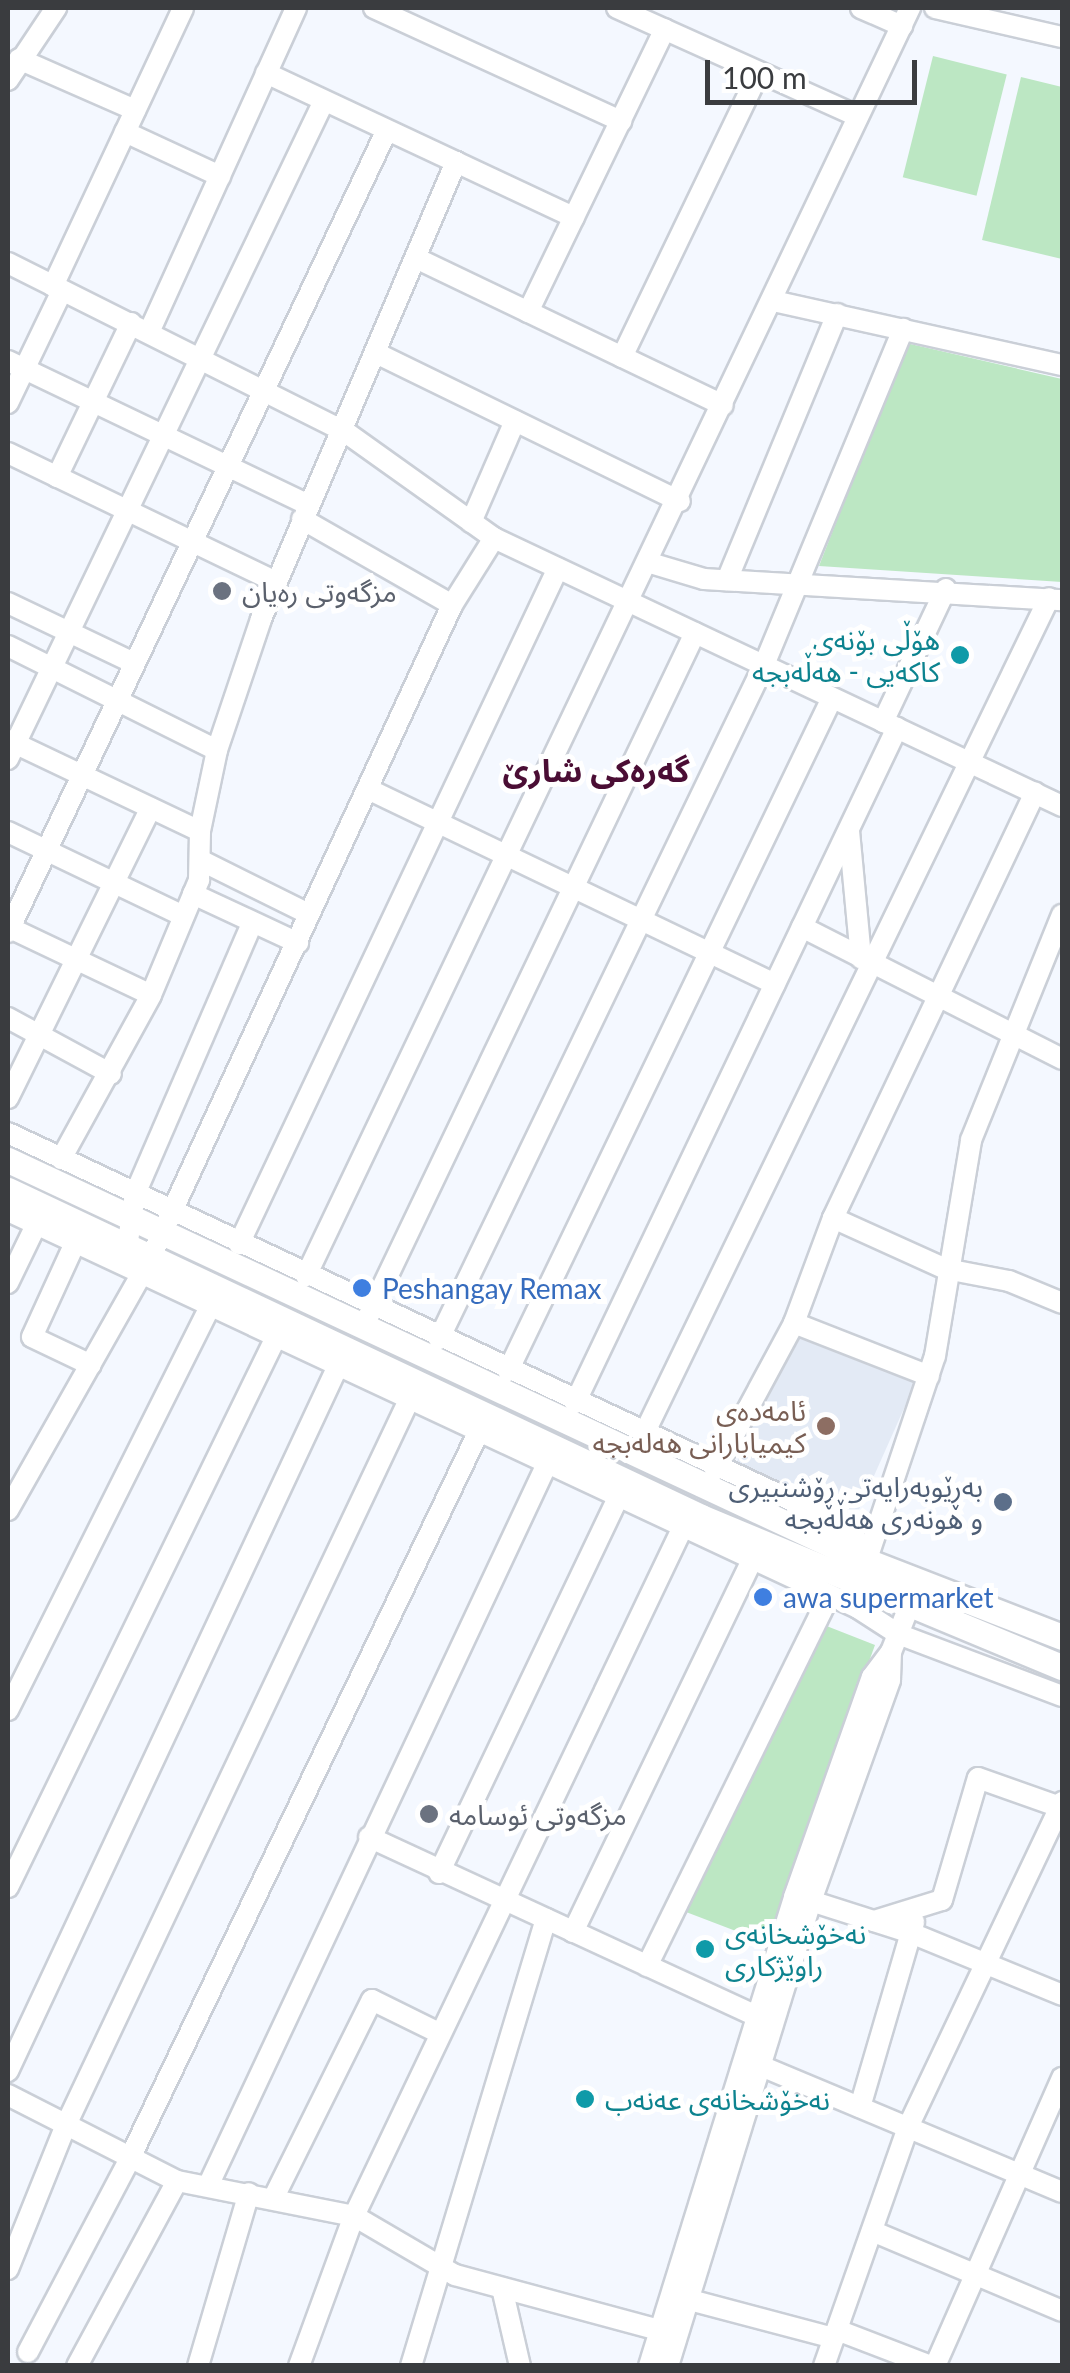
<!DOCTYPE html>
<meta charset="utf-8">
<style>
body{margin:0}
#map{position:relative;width:1070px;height:2373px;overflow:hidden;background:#f4f8ff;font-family:Lato,"Noto Sans Arabic",sans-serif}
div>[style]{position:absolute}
.built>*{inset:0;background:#e3eaf5;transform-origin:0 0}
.green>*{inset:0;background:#bce7c3;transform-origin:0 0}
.roads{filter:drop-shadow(2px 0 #cacfd7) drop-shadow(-2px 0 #cacfd7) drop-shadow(0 2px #cacfd7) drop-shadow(0 -2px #cacfd7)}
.minor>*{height:20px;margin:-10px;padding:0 10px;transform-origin:10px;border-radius:10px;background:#fff}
.major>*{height:25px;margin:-12.5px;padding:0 12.5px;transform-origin:12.5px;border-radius:12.5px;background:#fff}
.dots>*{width:28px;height:28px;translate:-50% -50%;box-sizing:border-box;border:5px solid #fff;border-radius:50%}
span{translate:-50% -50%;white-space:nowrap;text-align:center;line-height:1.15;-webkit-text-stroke:10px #fff;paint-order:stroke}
.worship-label{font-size:28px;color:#5b616d}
.left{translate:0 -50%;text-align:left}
.culture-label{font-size:28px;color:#0d838f}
.right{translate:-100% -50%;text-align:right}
.shop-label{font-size:28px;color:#366cbe}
.education-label{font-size:28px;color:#785e54}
.service-label{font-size:28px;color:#4e5e75}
.quarter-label{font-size:32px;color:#4a0d34;font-weight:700}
.frame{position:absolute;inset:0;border:10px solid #3a3c3f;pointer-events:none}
.scale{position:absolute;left:705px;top:60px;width:212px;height:45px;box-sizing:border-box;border:5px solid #3a3c3f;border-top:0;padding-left:12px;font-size:30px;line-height:35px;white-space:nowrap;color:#3a3c3f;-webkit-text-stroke:8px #fff;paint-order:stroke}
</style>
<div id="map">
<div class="built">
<div style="left:796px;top:1329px;width:131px;height:153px;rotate:24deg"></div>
</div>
<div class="green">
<div style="left:933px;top:56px;width:76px;height:125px;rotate:14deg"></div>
<div style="clip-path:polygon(1021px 77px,1062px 87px,1062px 259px,982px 240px)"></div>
<div style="clip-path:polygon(906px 343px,1062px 379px,1062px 582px,819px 566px)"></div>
<div style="clip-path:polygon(824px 1625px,875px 1645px,767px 1943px,686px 1912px)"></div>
</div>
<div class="roads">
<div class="minor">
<div style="left:374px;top:8px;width:272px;rotate:24.6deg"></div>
<div style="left:617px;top:8px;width:263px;rotate:24.2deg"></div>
<div style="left:861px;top:8px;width:45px;rotate:23.7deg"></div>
<div style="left:935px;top:8px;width:130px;rotate:12.9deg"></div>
<div style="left:19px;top:59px;width:127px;rotate:23.7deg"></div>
<div style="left:266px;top:73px;width:340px;rotate:25.1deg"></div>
<div style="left:8px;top:80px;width:87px;rotate:-56.3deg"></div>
<div style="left:125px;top:132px;width:105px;rotate:24.9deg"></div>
<div style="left:418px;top:259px;width:338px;rotate:25.6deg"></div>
<div style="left:8px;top:263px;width:376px;rotate:26.6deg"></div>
<div style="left:344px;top:431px;width:184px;rotate:35.5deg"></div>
<div style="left:494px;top:538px;width:628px;rotate:25.26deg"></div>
<div style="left:53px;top:286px;width:307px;rotate:-64.9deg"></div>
<div style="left:773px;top:301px;width:296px;rotate:12.5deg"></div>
<div style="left:528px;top:312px;width:314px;rotate:-64.2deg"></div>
<div style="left:150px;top:330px;width:354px;rotate:-65.6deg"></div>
<div style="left:376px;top:353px;width:338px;rotate:26deg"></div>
<div style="left:622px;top:357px;width:316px;rotate:-64.3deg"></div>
<div style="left:8px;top:361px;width:334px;rotate:25.6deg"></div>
<div style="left:8px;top:403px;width:124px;rotate:-64.3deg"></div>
<div style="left:8px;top:453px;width:297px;rotate:25.7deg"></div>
<div style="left:57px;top:477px;width:171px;rotate:-64.3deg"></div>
<div style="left:302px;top:519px;width:173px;rotate:29.8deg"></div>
<div style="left:471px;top:522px;width:110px;rotate:-66.5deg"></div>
<div style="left:647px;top:562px;width:59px;rotate:16.6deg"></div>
<div style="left:704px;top:579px;width:359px;rotate:3.4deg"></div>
<div style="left:727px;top:580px;width:288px;rotate:-67.5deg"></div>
<div style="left:8px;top:603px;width:140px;rotate:25.5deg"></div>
<div style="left:8px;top:646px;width:233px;rotate:26.5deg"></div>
<div style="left:883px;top:722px;width:147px;rotate:-64.7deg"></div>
<div style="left:8px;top:740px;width:212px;rotate:25.4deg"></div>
<div style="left:8px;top:759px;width:730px;rotate:-64.35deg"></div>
<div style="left:368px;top:789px;width:451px;rotate:25.6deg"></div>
<div style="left:849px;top:831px;width:128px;rotate:84.6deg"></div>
<div style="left:8px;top:832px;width:194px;rotate:25.6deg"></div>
<div style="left:202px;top:861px;width:119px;rotate:26.4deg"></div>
<div style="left:193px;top:894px;width:116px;rotate:25deg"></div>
<div style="left:8px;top:927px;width:158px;rotate:25.4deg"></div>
<div style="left:802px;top:927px;width:292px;rotate:26.9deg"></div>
<div style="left:8px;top:932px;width:887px;rotate:-64.71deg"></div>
<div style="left:8px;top:1018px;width:117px;rotate:28.5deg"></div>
<div style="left:8px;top:1098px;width:323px;rotate:-63.8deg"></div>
<div style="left:8px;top:1133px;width:913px;rotate:25.13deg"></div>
<div style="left:835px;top:1521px;width:26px;rotate:39deg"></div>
<div style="left:855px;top:1537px;width:26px;rotate:65deg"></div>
<div style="left:61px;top:1159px;width:187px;rotate:-61.2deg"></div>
<div style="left:151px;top:995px;width:125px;rotate:-67.3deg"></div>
<div style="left:199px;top:880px;width:49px;rotate:-88.8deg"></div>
<div style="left:200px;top:831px;width:83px;rotate:-78.1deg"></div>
<div style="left:217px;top:750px;width:138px;rotate:-71.4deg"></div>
<div style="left:261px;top:619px;width:497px;rotate:-66.9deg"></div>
<div style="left:8px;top:1211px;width:938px;rotate:25.04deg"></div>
<div style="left:858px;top:1608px;width:48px;rotate:33deg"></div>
<div style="left:898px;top:1634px;width:175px;rotate:20.7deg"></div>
<div style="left:833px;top:1218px;width:124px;rotate:24.3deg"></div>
<div style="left:946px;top:1269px;width:64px;rotate:10.8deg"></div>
<div style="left:1009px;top:1281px;width:57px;rotate:22.5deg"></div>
<div style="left:75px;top:1243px;width:103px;rotate:114.6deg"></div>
<div style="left:32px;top:1337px;width:65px;rotate:25.4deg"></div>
<div style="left:239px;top:1244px;width:747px;rotate:-64.74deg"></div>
<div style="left:125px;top:1261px;width:68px;rotate:-81.5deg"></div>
<div style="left:135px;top:1194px;width:295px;rotate:-66.6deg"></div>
<div style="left:306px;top:1276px;width:1405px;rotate:-64.53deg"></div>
<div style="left:8px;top:1283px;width:64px;rotate:-64.2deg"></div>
<div style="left:368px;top:1317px;width:758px;rotate:-64.45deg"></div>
<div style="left:794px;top:1323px;width:145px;rotate:21.4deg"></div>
<div style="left:439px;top:1339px;width:748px;rotate:-64.26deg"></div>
<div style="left:764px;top:665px;width:364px;rotate:-67.5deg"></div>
<div style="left:508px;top:1371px;width:747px;rotate:-64.29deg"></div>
<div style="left:575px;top:1403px;width:748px;rotate:-64.5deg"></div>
<div style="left:643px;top:1436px;width:931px;rotate:-64.15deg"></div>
<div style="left:715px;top:1470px;width:167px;rotate:-61.7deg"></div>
<div style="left:794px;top:1323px;width:112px;rotate:-69.6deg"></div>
<div style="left:833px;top:1218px;width:471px;rotate:-64.6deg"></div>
<div style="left:8px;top:1510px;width:288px;rotate:-60.5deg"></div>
<div style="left:150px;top:1259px;width:720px;rotate:-65.21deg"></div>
<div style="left:452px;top:605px;width:79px;rotate:-57.9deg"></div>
<div style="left:865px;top:1565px;width:220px;rotate:-71.5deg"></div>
<div style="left:935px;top:1356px;width:219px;rotate:-80.5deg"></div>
<div style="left:971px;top:1140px;width:243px;rotate:-68deg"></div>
<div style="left:8px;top:1710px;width:451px;rotate:-63.4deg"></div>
<div style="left:369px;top:1837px;width:429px;rotate:24.8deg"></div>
<div style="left:439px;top:1873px;width:413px;rotate:-64.5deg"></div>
<div style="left:8px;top:1887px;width:612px;rotate:-64.02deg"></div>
<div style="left:811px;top:1901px;width:105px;rotate:17.7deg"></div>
<div style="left:911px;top:1933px;width:163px;rotate:22.3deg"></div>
<div style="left:874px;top:1921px;width:71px;rotate:-17.2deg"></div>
<div style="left:942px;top:1900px;width:127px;rotate:-73.6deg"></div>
<div style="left:978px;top:1778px;width:87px;rotate:19.5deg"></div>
<div style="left:573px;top:1932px;width:413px;rotate:-64.3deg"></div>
<div style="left:647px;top:1966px;width:412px;rotate:-63.8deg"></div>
<div style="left:761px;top:2066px;width:326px;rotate:22.7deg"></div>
<div style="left:8px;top:2071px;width:778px;rotate:-64.92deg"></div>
<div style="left:8px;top:2095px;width:190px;rotate:27deg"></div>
<div style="left:177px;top:2181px;width:180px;rotate:11.2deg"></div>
<div style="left:354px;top:2216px;width:117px;rotate:30.3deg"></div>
<div style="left:455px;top:2275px;width:215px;rotate:15.1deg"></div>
<div style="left:860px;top:2107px;width:193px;rotate:-73.7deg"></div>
<div style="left:208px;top:2186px;width:795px;rotate:-64.85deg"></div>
<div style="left:274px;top:2197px;width:220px;rotate:-63.6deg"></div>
<div style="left:372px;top:2000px;width:75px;rotate:26.2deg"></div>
<div style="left:872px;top:2231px;width:206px;rotate:22.8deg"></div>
<div style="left:8px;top:2269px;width:153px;rotate:-68.1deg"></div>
<div style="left:65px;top:2127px;width:804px;rotate:-64.68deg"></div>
<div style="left:502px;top:2288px;width:80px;rotate:77deg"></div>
<div style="left:690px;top:2300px;width:149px;rotate:14.8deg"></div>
<div style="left:837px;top:2330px;width:101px;rotate:21deg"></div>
<div style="left:28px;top:2352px;width:215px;rotate:-62.2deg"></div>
<div style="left:128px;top:2162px;width:809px;rotate:-64.35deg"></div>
<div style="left:77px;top:2366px;width:210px;rotate:-61.6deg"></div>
<div style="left:198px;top:2366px;width:180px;rotate:-73.6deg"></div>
<div style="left:299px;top:2366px;width:160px;rotate:-69.9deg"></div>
<div style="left:354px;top:2216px;width:764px;rotate:-64.48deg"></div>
<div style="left:411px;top:2366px;width:467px;rotate:-73.2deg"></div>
<div style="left:649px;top:2366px;width:491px;rotate:-72.8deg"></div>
<div style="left:794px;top:1897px;width:233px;rotate:-70.5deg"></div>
<div style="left:872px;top:1677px;width:31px;rotate:-53deg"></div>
<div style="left:891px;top:1652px;width:62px;rotate:-68.4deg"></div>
<div style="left:668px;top:2366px;width:486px;rotate:-72.9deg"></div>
<div style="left:811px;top:1901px;width:235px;rotate:-70.3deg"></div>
<div style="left:890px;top:1680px;width:28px;rotate:-88deg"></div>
<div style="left:824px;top:2366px;width:253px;rotate:-70.6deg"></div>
<div style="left:908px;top:2127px;width:360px;rotate:-64.6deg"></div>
<div style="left:935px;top:2366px;width:315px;rotate:-66.2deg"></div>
</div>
<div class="major">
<div style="left:8px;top:1160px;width:947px;rotate:25.05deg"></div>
<div style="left:866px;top:1561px;width:210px;rotate:21.2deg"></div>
<div style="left:8px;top:1190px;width:766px;rotate:25.26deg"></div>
<div style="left:701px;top:1517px;width:391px;rotate:22.6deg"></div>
</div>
</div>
<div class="dots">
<div style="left:222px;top:591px;background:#6b7280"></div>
<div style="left:960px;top:655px;background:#0f9aa8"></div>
<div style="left:362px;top:1288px;background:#3f7fe0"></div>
<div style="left:826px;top:1426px;background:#8d6e63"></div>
<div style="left:1003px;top:1502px;background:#5c6f8a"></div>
<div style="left:763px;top:1597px;background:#3f7fe0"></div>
<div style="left:429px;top:1814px;background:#6b7280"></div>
<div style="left:705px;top:1949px;background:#0f9aa8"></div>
<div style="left:585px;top:2099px;background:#0f9aa8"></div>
</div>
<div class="worship-label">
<span class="left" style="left:242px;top:591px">مزگەوتی رەیان</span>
<span class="left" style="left:449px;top:1814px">مزگەوتی ئوسامە</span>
</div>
<div class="culture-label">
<span class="right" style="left:940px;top:655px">ھۆڵی بۆنەی<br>کاکەیی - هەڵەبجە</span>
<span class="left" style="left:725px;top:1949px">نەخۆشخانەی<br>راوێژکاری</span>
<span class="left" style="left:605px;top:2099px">نەخۆشخانەی عەنەب</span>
</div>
<div class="shop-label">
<span class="left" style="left:382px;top:1288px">Peshangay Remax</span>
<span class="left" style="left:783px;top:1597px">awa supermarket</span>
</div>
<div class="education-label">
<span class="right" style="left:806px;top:1426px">ئامەدەی<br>کیمیابارانی هەلەبجە</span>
</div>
<div class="service-label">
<span class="right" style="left:983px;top:1502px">بەڕێوبەرایەتی ڕۆشنبیری<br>و هونەری هەڵەبجە</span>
</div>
<div class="quarter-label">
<span style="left:596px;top:770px">گەرەکی شارێ</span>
</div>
<div class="frame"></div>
<div class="scale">100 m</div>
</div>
